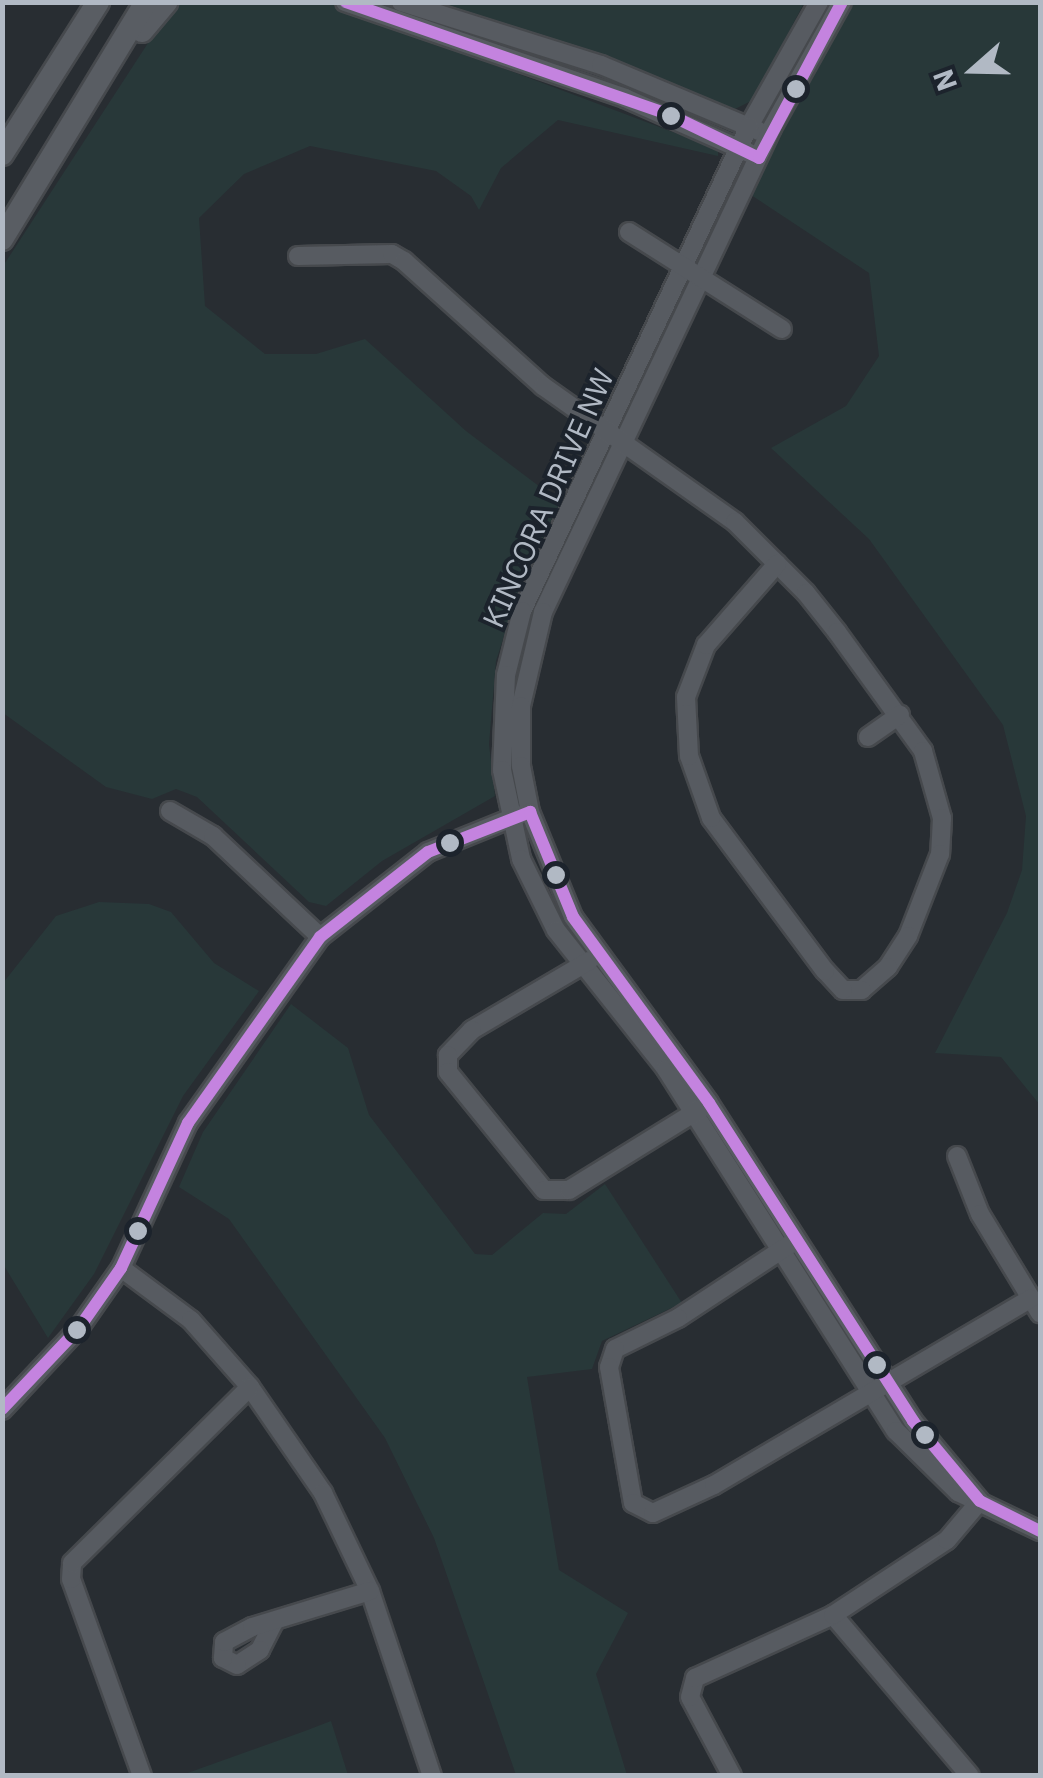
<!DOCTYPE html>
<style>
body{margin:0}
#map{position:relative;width:1043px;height:1778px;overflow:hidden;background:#282d32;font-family:"IBM Plex Sans",sans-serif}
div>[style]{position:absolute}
.green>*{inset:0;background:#283839}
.roads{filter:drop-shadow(2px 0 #46494d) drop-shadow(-2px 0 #46494d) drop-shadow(0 2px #46494d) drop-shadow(0 -2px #46494d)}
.minor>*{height:18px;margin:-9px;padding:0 9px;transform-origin:9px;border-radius:9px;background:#575b61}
.major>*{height:22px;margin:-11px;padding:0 11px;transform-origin:11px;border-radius:11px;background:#595d63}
.bus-1>*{height:12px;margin:-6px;padding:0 6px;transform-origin:6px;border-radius:6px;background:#c483df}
.dots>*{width:28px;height:28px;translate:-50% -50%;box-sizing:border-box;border:5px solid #1c232c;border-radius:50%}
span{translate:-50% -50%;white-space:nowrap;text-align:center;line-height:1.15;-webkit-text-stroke:8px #1c232c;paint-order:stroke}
.street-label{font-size:30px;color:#b1b9c4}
.frame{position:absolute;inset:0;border:5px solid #b1b9c4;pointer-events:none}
.north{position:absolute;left:923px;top:20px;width:100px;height:100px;-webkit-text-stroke:8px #1c232c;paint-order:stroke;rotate:250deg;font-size:28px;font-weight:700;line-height:40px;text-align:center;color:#b1b9c4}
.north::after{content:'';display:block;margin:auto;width:35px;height:45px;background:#b1b9c4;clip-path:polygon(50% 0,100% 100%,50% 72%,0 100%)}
</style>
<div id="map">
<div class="green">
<div style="clip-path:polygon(174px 3px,330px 3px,718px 149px,718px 156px,558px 120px,501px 168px,479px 210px,471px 196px,436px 171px,310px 146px,244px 174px,199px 218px,205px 306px,265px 354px,316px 354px,365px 339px,466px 431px,560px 502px,519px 589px,496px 661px,489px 744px,495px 796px,382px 861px,326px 906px,309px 902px,197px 797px,176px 789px,152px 799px,106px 787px,3px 713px,3px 266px)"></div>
<div style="clip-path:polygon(429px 3px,804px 3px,753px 100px,735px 109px,629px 67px)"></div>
<div style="clip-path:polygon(848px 3px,1040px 3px,1040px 1105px,1001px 1057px,935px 1053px,1007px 913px,1022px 870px,1026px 816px,1003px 725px,869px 539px,771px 448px,846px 406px,879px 356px,869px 273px,751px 195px)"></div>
<div style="clip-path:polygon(99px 902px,149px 904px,171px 912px,214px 963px,259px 991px,183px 1096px,94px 1274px,48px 1338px,3px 1264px,3px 983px,56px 916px)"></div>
<div style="clip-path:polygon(291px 1004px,348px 1048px,369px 1115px,475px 1254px,492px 1255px,543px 1213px,566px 1214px,605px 1184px,682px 1303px,602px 1341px,592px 1369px,527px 1377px,559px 1570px,628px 1613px,596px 1674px,627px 1775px,516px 1775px,434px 1538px,385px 1438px,229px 1219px,179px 1187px,203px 1132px)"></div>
<div style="clip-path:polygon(331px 1721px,348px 1775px,182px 1775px,305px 1731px)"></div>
</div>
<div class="roads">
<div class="minor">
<div style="left:345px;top:2px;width:296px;rotate:18.9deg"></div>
<div style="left:625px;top:98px;width:136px;rotate:23.9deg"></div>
<div style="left:401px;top:2px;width:210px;rotate:17.5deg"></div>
<div style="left:601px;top:65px;width:171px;rotate:22.7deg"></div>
<div style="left:819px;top:2px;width:142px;rotate:119.4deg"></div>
<div style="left:749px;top:126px;width:535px;rotate:115.08deg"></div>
<div style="left:522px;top:611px;width:66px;rotate:104deg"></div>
<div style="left:506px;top:675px;width:95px;rotate:92.4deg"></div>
<div style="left:502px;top:770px;width:91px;rotate:77.9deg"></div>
<div style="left:521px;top:859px;width:79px;rotate:63.8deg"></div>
<div style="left:556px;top:930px;width:177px;rotate:51.6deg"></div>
<div style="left:666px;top:1069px;width:429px;rotate:57.6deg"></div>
<div style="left:896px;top:1431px;width:87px;rotate:44.5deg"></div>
<div style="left:958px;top:1492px;width:91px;rotate:25.4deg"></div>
<div style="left:842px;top:2px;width:144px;rotate:119.1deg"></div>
<div style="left:772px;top:128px;width:535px;rotate:115.32deg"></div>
<div style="left:543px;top:612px;width:97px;rotate:103.2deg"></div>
<div style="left:521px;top:706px;width:60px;rotate:90deg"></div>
<div style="left:521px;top:766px;width:47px;rotate:78.9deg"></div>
<div style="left:530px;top:812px;width:113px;rotate:67.7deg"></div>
<div style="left:573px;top:917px;width:230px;rotate:53.8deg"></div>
<div style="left:709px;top:1103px;width:378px;rotate:57.3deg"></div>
<div style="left:913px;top:1421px;width:104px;rotate:50.1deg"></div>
<div style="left:629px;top:232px;width:181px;rotate:32.4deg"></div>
<div style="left:298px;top:256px;width:94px;rotate:-1.2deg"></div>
<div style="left:392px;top:254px;width:14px;rotate:30deg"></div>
<div style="left:404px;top:261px;width:187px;rotate:42deg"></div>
<div style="left:543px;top:386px;width:235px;rotate:35.3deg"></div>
<div style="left:735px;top:522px;width:100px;rotate:45deg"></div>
<div style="left:806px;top:593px;width:50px;rotate:51.5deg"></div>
<div style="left:837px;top:632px;width:147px;rotate:54.1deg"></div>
<div style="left:923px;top:751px;width:70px;rotate:74.2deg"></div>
<div style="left:942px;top:818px;width:36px;rotate:93deg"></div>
<div style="left:940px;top:854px;width:88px;rotate:111.3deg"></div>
<div style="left:908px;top:936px;width:37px;rotate:123deg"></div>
<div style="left:888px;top:967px;width:35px;rotate:139deg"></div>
<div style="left:862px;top:990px;width:19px;rotate:180deg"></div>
<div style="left:843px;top:990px;width:26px;rotate:-133deg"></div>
<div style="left:825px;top:971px;width:191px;rotate:-126.7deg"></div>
<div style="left:711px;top:818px;width:66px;rotate:-109.5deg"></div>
<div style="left:689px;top:756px;width:59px;rotate:-92.9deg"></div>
<div style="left:686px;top:697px;width:56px;rotate:-69deg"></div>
<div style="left:706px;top:645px;width:108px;rotate:-48.8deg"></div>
<div style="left:868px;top:737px;width:39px;rotate:-35deg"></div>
<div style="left:170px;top:811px;width:50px;rotate:30.2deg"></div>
<div style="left:213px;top:836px;width:147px;rotate:43.3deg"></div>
<div style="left:589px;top:961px;width:136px;rotate:149.5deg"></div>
<div style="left:472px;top:1030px;width:35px;rotate:134deg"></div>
<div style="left:448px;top:1055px;width:17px;rotate:90deg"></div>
<div style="left:448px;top:1072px;width:152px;rotate:50.9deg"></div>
<div style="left:544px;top:1190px;width:25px"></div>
<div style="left:569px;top:1190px;width:160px;rotate:-31.7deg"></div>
<div style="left:957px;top:1156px;width:62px;rotate:68.4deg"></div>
<div style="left:980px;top:1214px;width:116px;rotate:58.8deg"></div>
<div style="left:792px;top:1243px;width:136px;rotate:146.7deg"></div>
<div style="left:678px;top:1318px;width:70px;rotate:153.8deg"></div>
<div style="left:615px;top:1349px;width:19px;rotate:108deg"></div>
<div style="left:609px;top:1367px;width:138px;rotate:80deg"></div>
<div style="left:633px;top:1503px;width:22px;rotate:27deg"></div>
<div style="left:653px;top:1513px;width:67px;rotate:-24.7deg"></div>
<div style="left:714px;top:1485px;width:367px;rotate:-30.5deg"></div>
<div style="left:121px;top:1268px;width:87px;rotate:36.6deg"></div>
<div style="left:191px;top:1320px;width:89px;rotate:48.6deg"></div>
<div style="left:250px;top:1387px;width:129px;rotate:55.4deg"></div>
<div style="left:323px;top:1493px;width:109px;rotate:64.4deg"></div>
<div style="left:370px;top:1591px;width:195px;rotate:71.5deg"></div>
<div style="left:2px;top:1410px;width:112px;rotate:-46.8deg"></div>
<div style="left:79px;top:1328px;width:73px;rotate:-55deg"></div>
<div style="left:121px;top:1268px;width:160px;rotate:-65.2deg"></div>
<div style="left:188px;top:1123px;width:228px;rotate:-54.6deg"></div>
<div style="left:320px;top:937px;width:137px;rotate:-38.2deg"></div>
<div style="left:428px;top:852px;width:98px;rotate:-22.1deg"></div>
<div style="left:833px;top:1615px;width:211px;rotate:49.6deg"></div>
<div style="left:274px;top:1622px;width:31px;rotate:117deg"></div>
<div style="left:260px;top:1650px;width:27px;rotate:147deg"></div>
<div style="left:237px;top:1665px;width:16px;rotate:-153deg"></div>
<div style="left:223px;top:1658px;width:16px;rotate:-86deg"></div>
<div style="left:224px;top:1642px;width:32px;rotate:-28deg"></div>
<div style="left:252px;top:1627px;width:123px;rotate:-17deg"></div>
<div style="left:142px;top:1776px;width:209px;rotate:-109.8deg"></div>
<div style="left:71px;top:1579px;width:16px;rotate:-86deg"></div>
<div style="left:72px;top:1563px;width:250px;rotate:-44.7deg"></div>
<div style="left:732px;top:1776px;width:89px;rotate:-118deg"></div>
<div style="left:690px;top:1697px;width:20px;rotate:-75deg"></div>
<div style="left:695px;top:1678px;width:152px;rotate:-24.5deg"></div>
<div style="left:833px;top:1615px;width:136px;rotate:-33.3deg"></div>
<div style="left:947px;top:1540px;width:51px;rotate:-49.8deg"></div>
</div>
<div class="major">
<div style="left:142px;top:31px;width:38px;rotate:-50deg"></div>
<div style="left:2px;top:154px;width:180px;rotate:-57.7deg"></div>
<div style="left:2px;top:239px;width:277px;rotate:-58.7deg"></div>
</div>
</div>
<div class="bus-1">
<div style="left:346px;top:2px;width:341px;rotate:19.2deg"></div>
<div style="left:668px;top:114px;width:101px;rotate:25.8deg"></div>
<div style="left:759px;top:158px;width:177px;rotate:-62deg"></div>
<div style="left:2px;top:1409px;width:112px;rotate:-46.5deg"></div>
<div style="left:79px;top:1328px;width:73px;rotate:-55deg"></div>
<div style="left:121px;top:1268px;width:160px;rotate:-65.2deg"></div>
<div style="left:188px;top:1123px;width:228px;rotate:-54.6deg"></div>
<div style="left:320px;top:937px;width:137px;rotate:-38.2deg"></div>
<div style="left:428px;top:852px;width:110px;rotate:-21.4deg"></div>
<div style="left:530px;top:812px;width:113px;rotate:67.7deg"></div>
<div style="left:573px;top:917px;width:230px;rotate:53.8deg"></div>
<div style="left:709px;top:1103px;width:378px;rotate:57.3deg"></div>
<div style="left:913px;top:1421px;width:104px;rotate:50.1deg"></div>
<div style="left:980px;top:1501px;width:67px;rotate:26.6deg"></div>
</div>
<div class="dots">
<div style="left:796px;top:89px;background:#b1b9c4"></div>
<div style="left:671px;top:116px;background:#b1b9c4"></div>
<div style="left:450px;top:843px;background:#b1b9c4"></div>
<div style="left:556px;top:875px;background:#b1b9c4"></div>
<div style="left:138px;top:1231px;background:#b1b9c4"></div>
<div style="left:77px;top:1330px;background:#b1b9c4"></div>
<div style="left:877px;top:1365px;background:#b1b9c4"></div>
<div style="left:925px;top:1435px;background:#b1b9c4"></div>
</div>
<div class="street-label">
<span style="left:548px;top:498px;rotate:-66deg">KINCORA DRIVE NW</span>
</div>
<div class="frame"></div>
<div class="north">N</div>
</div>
